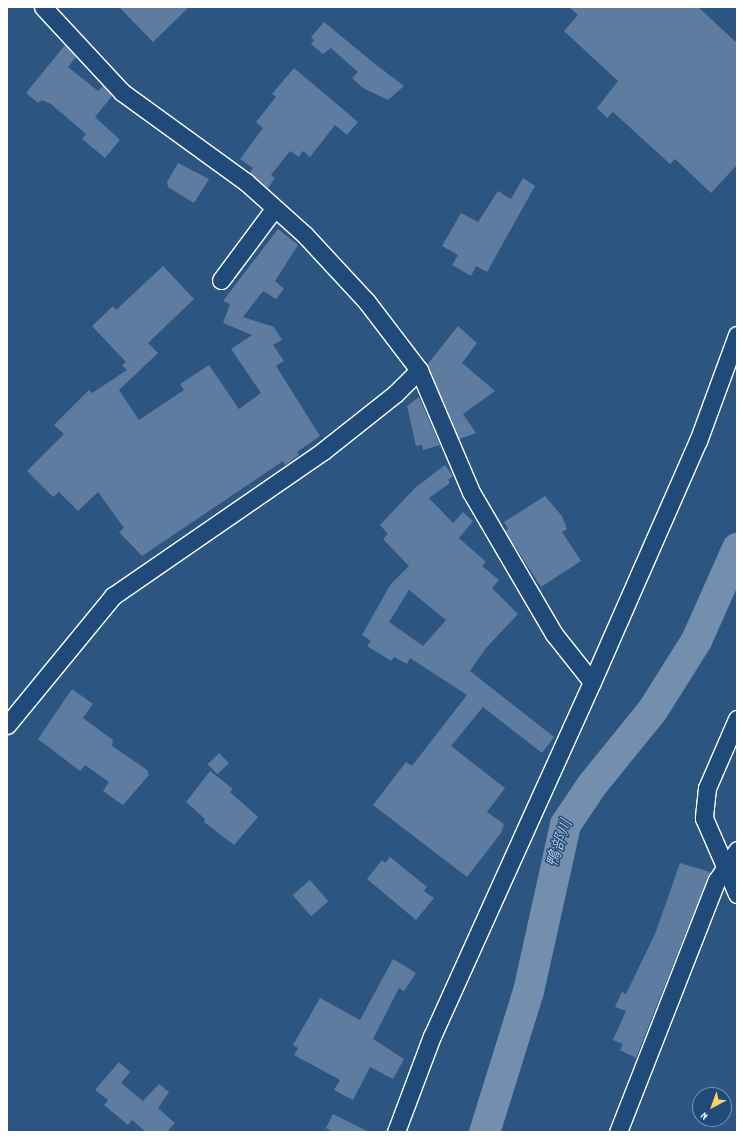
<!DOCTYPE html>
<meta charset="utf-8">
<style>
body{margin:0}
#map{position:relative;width:744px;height:1139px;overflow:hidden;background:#2c5582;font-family:Dekko,"Klee One",sans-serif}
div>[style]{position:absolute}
.river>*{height:31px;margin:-15.5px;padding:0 15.5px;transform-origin:15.5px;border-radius:15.5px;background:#748fad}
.building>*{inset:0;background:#5e7c9f;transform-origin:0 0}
.roads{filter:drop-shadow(1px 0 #fff) drop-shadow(-1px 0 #fff) drop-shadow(0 1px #fff) drop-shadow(0 -1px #fff)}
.street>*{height:17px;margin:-8.5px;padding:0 8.5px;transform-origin:8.5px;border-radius:8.5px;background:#1f4a7a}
span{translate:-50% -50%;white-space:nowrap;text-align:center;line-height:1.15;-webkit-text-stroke:3px #1f4a7a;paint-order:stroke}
.water-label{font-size:17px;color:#d5dde6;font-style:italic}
.frame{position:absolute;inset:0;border:8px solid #fff;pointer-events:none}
.north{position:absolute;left:692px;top:1087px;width:40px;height:40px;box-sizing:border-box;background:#1f4a7a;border:1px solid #7992af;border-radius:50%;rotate:221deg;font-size:11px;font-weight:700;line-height:16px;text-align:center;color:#fff}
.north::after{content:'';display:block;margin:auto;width:14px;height:18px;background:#ffd166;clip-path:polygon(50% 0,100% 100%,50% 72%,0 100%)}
</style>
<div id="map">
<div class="river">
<div style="left:484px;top:1132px;width:148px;rotate:-72.7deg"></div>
<div style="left:528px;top:991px;width:171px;rotate:-77.5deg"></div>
<div style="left:565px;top:824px;width:48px;rotate:-56deg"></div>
<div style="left:592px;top:784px;width:95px;rotate:-51deg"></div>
<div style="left:652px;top:710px;width:83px;rotate:-57.8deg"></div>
<div style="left:696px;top:640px;width:101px;rotate:-66deg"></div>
</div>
<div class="building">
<div style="clip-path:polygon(119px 7px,189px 7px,153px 42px)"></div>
<div style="clip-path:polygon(569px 7px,698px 7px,737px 43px,737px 165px,711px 193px,675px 159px,670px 164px,613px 112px,607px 118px,597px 108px,618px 81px,564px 31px,578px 15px)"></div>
<div style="clip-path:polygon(324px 22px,375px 64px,404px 86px,388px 100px,363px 88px,352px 78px,358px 72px,331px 48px,323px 54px,311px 44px,314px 40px,311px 37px)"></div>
<div style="clip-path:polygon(65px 45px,76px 57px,68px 67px,98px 91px,103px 86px,112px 96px,95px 117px,120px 140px,105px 158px,82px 139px,86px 134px,51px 104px,42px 100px,38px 103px,26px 93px)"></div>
<div style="clip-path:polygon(294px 68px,358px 122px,347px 135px,335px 125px,310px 157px,303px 151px,299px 157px,290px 151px,271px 175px,275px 178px,268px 188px,250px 173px,253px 168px,240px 159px,263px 128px,256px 122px,276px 97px,272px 94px)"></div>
<div style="clip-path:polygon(178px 163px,209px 179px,194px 203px,168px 187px,167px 182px)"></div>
<div style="clip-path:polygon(523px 178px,535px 186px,487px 272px,476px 266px,471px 276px,452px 265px,458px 255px,442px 246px,461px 213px,478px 222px,498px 191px,511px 199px)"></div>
<div style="clip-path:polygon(278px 229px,298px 245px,275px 281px,284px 289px,276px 299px,263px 291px,243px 317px,274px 327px,282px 340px,273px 345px,284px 361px,276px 366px,320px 436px,297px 452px,299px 455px,285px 465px,283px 461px,142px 556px,119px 532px,124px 528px,98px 492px,78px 511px,59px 492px,53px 497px,27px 471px,64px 434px,54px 425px,89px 390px,92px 393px,127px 370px,122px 365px,126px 362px,92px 326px,113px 306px,116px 310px,163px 266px,194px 299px,148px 343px,158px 353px,119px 390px,139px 420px,184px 390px,180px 384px,209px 365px,239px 409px,261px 393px,231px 349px,252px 335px,223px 323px,230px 304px,223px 301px)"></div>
<div style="clip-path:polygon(458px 326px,477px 343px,462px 363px,495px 391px,463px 414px,476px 433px,459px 439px,427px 365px)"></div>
<div style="clip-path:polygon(419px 397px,440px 445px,423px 450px,422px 445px,416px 446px,407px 406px)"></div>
<div style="clip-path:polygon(evenodd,445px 465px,453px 476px,448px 480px,450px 483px,429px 498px,453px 523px,463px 512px,473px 521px,459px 538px,486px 562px,482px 566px,499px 580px,492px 588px,518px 614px,486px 648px,470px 671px,554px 737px,542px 753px,483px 707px,451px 746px,505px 788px,487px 812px,504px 824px,501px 833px,467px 877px,373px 805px,406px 762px,412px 766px,467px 695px,410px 658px,407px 664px,394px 657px,391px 661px,367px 646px,371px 641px,362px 635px,390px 585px,409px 566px,383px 539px,388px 534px,380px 525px,415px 488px,445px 465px,409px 590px,446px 620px,423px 646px,389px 622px,409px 590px)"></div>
<div style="clip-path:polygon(545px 496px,562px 516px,567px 529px,562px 532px,581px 561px,541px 587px,505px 531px,508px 529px,504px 522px)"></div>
<div style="clip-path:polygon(72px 689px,93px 704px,83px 718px,113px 740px,112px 746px,147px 770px,149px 775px,123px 805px,103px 791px,109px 782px,85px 765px,80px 771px,38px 739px)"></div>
<div style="left:219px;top:753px;width:14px;height:16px;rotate:45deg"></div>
<div style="clip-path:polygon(210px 771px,233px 789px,230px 792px,258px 817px,234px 845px,204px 822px,205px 819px,186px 802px)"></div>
<div style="clip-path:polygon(390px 857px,427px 887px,424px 891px,434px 898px,416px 920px,367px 879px,382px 860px,385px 863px)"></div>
<div style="clip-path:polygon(680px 863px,710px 872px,636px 1058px,620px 1050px,623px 1044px,613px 1040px,626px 1011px,615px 1007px,622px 992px,626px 994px,655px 934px)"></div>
<div style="left:310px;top:880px;width:28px;height:23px;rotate:49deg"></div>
<div style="clip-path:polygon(393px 959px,416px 973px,404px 991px,399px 988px,373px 1039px,404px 1059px,393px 1079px,370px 1067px,353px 1100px,334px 1090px,340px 1080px,294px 1055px,298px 1048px,293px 1045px,320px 998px,360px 1020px)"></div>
<div style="clip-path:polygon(119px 1062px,130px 1072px,121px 1083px,143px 1101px,159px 1084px,169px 1092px,158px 1108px,175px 1123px,167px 1132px,146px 1132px,132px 1120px,128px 1125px,104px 1105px,108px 1100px,95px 1090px)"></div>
<div style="clip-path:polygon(333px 1114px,369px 1132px,333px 1132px,326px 1128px)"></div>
</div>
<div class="roads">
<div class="street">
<div style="left:43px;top:7px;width:116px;rotate:47.1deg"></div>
<div style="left:122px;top:92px;width:153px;rotate:36deg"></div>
<div style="left:246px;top:182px;width:79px;rotate:41.9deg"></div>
<div style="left:305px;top:235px;width:91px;rotate:47.2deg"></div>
<div style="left:367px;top:302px;width:86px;rotate:52.6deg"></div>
<div style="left:419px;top:370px;width:133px;rotate:66.9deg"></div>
<div style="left:471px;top:492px;width:164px;rotate:59.7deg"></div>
<div style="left:554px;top:634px;width:61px;rotate:51.6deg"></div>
<div style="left:592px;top:682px;width:388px;rotate:114.3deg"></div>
<div style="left:432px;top:1036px;width:103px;rotate:110.6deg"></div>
<div style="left:221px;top:280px;width:89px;rotate:-53.3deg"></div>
<div style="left:592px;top:682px;width:263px;rotate:-66.3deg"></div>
<div style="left:698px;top:441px;width:113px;rotate:-69.8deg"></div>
<div style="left:737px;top:719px;width:75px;rotate:113.5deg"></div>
<div style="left:707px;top:788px;width:30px;rotate:96deg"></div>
<div style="left:704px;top:818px;width:83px;rotate:66.5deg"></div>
<div style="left:7px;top:725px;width:167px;rotate:-50.6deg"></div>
<div style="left:113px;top:596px;width:255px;rotate:-34.6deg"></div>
<div style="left:323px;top:451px;width:92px;rotate:-38.4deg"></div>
<div style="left:395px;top:394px;width:34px;rotate:-45deg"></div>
<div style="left:618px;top:1132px;width:271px;rotate:-68.6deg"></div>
<div style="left:717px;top:880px;width:36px;rotate:-56deg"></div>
</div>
</div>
<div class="water-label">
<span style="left:562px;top:844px;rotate:-71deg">鴨部川</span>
</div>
<div class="frame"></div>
<div class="north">N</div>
</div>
